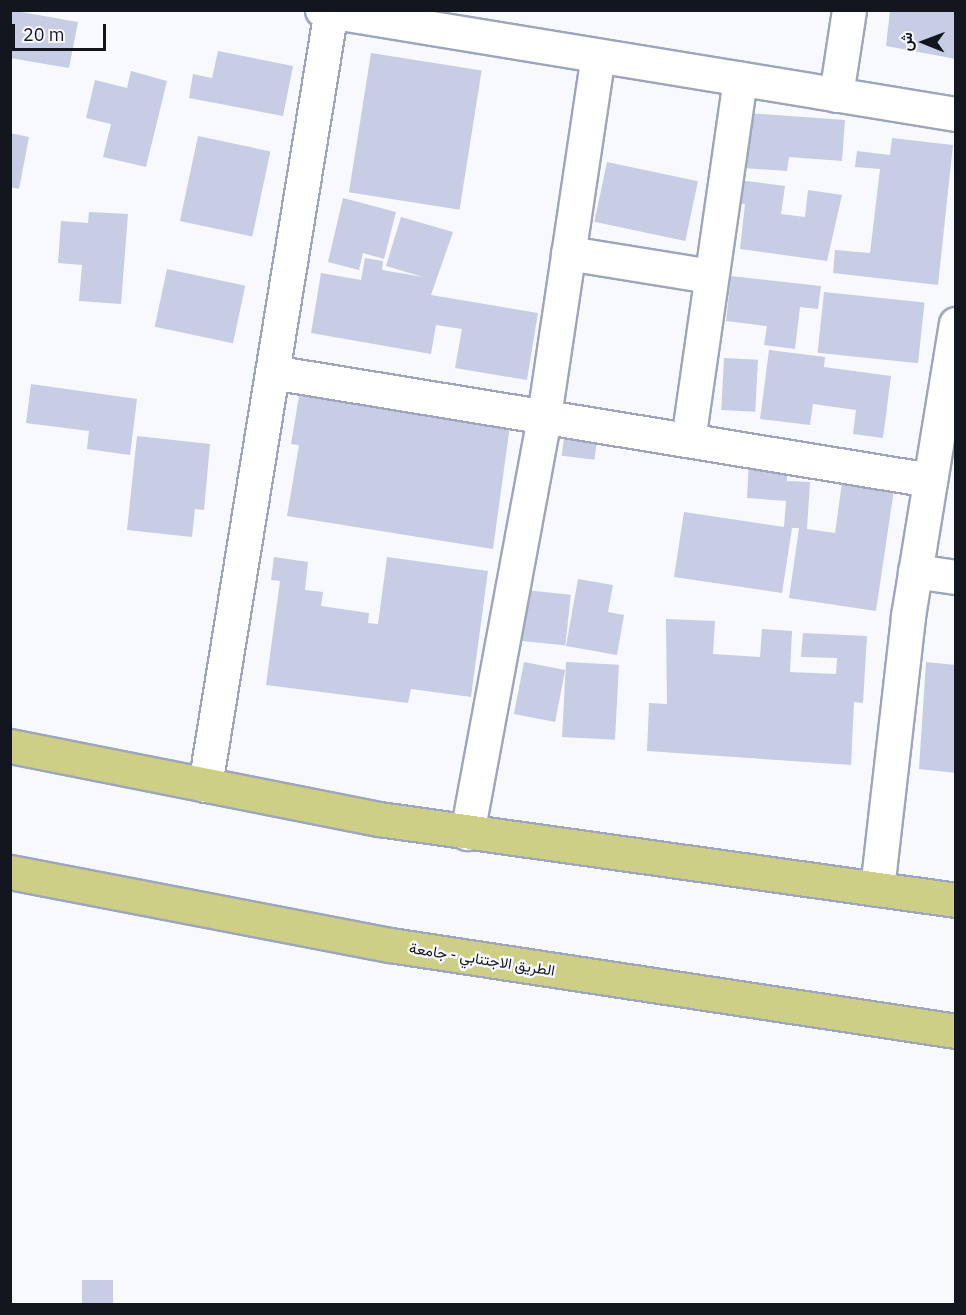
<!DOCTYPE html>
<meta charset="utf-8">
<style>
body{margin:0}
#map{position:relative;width:966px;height:1315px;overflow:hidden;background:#f8f9fe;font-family:"IBM Plex Sans",Vazirmatn,sans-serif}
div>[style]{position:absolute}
.building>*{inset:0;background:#c6cde5;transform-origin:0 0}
.roads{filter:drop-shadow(2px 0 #9ea5bc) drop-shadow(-2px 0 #9ea5bc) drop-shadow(0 2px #9ea5bc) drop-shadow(0 -2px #9ea5bc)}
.minor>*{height:33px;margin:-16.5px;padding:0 16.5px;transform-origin:16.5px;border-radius:16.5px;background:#fff}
.major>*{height:33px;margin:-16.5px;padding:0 16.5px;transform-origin:16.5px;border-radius:16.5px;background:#cdcf86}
span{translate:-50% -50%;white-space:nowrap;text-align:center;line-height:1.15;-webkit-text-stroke:4.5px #f8f9fe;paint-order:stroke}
.street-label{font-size:15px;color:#13161e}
.frame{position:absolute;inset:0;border:12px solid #13161e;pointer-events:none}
.north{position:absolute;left:894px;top:12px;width:60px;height:60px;-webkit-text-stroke:4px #f8f9fe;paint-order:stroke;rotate:271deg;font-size:16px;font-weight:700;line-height:24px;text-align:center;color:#13161e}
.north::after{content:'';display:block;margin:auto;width:21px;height:27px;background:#13161e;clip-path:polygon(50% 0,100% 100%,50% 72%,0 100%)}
.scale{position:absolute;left:12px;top:24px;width:94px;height:27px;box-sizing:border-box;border:3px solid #13161e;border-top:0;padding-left:8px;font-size:18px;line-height:21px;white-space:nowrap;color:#13161e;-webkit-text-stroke:4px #f8f9fe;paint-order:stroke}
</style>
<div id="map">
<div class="building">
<div style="clip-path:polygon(10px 10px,78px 22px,69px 68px,10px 58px)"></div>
<div style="clip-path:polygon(890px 10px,956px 10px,956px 59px,886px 46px)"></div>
<div style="clip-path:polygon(218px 51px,293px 66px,283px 116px,189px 98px,193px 74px,212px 78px)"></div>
<div style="left:371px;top:53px;width:112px;height:141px;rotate:9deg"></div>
<div style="clip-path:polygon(131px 71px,167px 81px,146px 167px,103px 157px,111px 124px,86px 118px,95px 80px,127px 88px)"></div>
<div style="clip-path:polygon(747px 113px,845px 120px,842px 161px,789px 157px,787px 171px,743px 168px)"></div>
<div style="clip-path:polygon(10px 133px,29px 137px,19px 189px,10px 187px)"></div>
<div style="left:198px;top:136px;width:74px;height:87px;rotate:12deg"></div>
<div style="clip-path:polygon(892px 138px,953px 145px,938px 285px,833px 273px,835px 250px,870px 253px,880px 169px,855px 167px,857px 151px,890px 155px)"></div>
<div style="left:607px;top:162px;width:93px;height:61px;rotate:12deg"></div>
<div style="clip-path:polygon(739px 180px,785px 186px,781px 214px,805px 217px,808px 190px,842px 195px,827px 261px,740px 249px,745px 204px,736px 203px)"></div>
<div style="clip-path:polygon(343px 198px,396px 212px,384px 259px,363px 253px,359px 270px,328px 262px)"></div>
<div style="clip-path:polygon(89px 212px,128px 214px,121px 304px,79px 301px,82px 265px,58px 263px,61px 221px,88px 223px)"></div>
<div style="clip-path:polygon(401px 217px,453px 232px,431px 295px,538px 313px,527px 380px,455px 368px,462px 329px,436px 325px,431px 354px,311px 333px,321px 273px,361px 280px,365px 258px,383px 261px,382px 270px,423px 277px,386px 266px)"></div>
<div style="left:167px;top:269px;width:80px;height:59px;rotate:12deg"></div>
<div style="clip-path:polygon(731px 276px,821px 286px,818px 309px,800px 307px,795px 349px,764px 345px,767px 326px,726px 321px)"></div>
<div style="left:824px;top:292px;width:101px;height:61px;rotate:6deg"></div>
<div style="clip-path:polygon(769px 350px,825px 357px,824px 367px,891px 376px,883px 438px,853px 434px,856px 410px,813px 404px,810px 425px,760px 419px)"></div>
<div style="left:724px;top:358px;width:34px;height:52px;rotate:3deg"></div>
<div style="clip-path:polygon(302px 378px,512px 411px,493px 549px,287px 516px,299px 445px,291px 444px)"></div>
<div style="clip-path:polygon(31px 384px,137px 399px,130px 455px,87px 449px,89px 431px,26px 423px)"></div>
<div style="left:565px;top:429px;width:33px;height:27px;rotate:7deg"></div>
<div style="clip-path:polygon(137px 436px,210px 444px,204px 510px,195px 509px,192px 537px,127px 530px)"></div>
<div style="clip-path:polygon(749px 461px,787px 463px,787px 481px,810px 482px,807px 529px,835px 533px,844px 468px,896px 476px,876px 611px,789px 598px,799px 528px,792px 528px,782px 593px,674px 577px,684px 512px,784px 527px,786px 501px,747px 498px)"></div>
<div style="clip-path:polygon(274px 557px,308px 562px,305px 590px,323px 592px,321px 606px,369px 613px,368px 623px,378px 624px,387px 557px,488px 571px,471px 697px,411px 689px,408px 703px,266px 685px,280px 581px,271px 580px)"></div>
<div style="clip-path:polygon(578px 579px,613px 585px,608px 612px,624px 615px,617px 655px,566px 646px)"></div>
<div style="left:525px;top:590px;width:46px;height:51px;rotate:6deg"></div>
<div style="clip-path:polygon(666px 619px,715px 621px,713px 654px,760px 657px,762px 629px,792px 631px,790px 672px,836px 674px,837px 658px,801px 657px,803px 633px,867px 636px,863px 703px,854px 702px,851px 765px,647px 751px,649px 703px,667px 704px)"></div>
<div style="left:524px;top:662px;width:42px;height:53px;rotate:11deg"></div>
<div style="left:566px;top:662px;width:53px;height:75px;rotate:3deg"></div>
<div style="clip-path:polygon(926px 662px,956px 665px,956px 773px,919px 769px)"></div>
<div style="left:82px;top:1280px;width:31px;height:24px"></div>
</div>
<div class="roads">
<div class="minor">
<div style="left:322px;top:10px;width:642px;rotate:9.32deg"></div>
<div style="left:836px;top:95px;width:86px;rotate:-81.3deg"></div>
<div style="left:568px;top:253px;width:144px;rotate:9.2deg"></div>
<div style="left:272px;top:372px;width:667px;rotate:9.32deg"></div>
<div style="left:688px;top:440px;width:365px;rotate:-81.8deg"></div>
<div style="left:915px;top:571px;width:41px;rotate:8.3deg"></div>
<div style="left:205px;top:785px;width:785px;rotate:-80.77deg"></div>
<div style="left:467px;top:833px;width:424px;rotate:-79.5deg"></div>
<div style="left:544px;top:416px;width:364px;rotate:-81.5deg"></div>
<div style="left:877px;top:889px;width:275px;rotate:-83.5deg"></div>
<div style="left:908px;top:616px;width:296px;rotate:-80.7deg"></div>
</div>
<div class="major">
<div style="left:10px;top:746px;width:376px;rotate:11.2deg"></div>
<div style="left:379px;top:819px;width:583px;rotate:7.99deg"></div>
<div style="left:10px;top:872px;width:387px;rotate:10.9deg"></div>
<div style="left:390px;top:945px;width:572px;rotate:8.64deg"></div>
</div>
</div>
<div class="street-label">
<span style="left:482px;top:959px;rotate:9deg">الطريق الاجتنابي - جامعة</span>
</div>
<div class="frame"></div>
<div class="north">ش</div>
<div class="scale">20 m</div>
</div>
